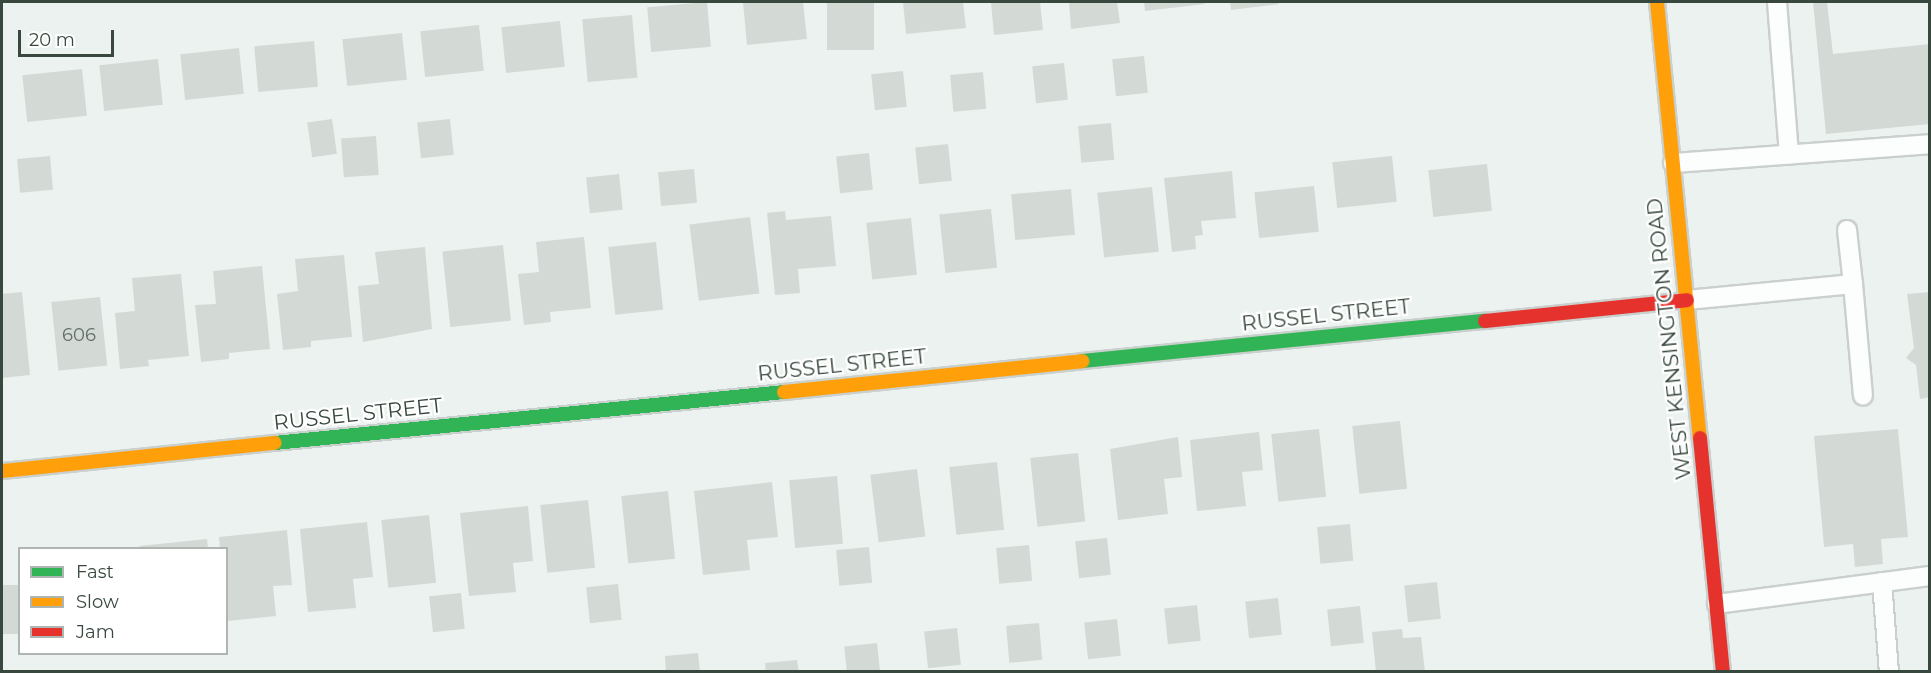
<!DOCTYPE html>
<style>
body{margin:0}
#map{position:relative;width:1931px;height:673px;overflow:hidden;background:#ecf2ef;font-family:Montserrat,sans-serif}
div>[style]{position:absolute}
.building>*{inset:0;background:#d3dad6;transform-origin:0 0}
.roads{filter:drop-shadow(2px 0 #cad0cd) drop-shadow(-2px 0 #cad0cd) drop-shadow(0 2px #cad0cd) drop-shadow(0 -2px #cad0cd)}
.lane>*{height:18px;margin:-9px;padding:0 9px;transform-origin:9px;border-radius:9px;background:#fcfdfd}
.fast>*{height:14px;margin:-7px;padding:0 7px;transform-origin:7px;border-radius:7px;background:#30b455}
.slow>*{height:14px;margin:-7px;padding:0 7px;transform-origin:7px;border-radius:7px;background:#ff9f0a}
.jam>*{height:14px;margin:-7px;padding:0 7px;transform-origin:7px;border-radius:7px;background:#e5322d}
span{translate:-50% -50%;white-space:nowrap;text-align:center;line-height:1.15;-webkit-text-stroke:4.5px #fff;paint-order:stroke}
.number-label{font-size:18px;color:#606e66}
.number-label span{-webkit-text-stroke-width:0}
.street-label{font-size:21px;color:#38483e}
.frame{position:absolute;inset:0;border:3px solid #38483e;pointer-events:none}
.legend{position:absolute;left:18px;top:547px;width:210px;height:108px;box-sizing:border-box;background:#fff;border:2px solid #afb6b2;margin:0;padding:8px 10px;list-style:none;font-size:18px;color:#38483e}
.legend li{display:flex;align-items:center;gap:12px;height:30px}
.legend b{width:30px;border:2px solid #afb6b2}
.scale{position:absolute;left:18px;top:30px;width:96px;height:27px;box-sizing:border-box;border:3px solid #38483e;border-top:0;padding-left:8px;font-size:18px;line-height:21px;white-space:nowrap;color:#38483e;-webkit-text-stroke:4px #fff;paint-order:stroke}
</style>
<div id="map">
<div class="building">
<div style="left:707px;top:2px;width:45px;height:60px;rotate:85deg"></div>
<div style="clip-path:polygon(743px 2px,803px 2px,807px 39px,747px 45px)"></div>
<div style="left:827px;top:2px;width:47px;height:48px"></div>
<div style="clip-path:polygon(903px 2px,963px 2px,966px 28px,906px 34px)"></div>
<div style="clip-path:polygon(991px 2px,1040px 2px,1043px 30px,994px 35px)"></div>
<div style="clip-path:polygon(1069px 2px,1117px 2px,1120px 23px,1071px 29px)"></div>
<div style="clip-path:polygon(1144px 2px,1204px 2px,1205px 4px,1145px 11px)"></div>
<div style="clip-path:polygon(1230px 2px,1278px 2px,1279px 4px,1231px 10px)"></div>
<div style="clip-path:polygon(1813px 2px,1827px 2px,1833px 54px,1930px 44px,1930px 124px,1826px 134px)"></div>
<div style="left:632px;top:15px;width:63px;height:50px;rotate:85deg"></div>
<div style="left:560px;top:21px;width:46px;height:59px;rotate:84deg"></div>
<div style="left:479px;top:25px;width:46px;height:59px;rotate:84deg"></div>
<div style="left:402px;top:33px;width:47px;height:60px;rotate:84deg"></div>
<div style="left:314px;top:41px;width:46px;height:60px;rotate:85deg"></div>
<div style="left:239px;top:48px;width:46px;height:59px;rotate:84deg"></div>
<div style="left:1144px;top:56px;width:37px;height:32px;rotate:84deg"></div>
<div style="left:158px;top:59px;width:46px;height:59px;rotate:84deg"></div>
<div style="left:1064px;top:63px;width:37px;height:32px;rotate:84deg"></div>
<div style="left:82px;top:69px;width:47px;height:60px;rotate:84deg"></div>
<div style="left:903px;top:71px;width:36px;height:32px;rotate:84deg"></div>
<div style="left:983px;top:72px;width:37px;height:33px;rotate:85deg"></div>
<div style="left:332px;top:119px;width:35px;height:25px;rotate:82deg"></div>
<div style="left:450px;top:119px;width:36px;height:33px;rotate:84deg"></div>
<div style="left:1111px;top:123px;width:37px;height:33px;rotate:85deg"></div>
<div style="left:376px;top:136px;width:39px;height:35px;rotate:86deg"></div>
<div style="left:948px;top:144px;width:37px;height:33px;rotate:84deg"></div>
<div style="left:869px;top:153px;width:37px;height:33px;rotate:84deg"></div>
<div style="left:50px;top:156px;width:34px;height:33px;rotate:85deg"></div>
<div style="left:1392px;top:156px;width:46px;height:60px;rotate:84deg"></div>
<div style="left:1487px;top:164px;width:47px;height:59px;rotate:84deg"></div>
<div style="left:694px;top:169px;width:34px;height:36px;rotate:85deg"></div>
<div style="clip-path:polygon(1232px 171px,1236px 218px,1201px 221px,1203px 235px,1195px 236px,1196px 249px,1172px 252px,1164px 178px)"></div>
<div style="left:619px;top:174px;width:36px;height:33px;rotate:84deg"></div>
<div style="left:1314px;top:186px;width:46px;height:60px;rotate:84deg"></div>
<div style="left:1152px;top:187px;width:65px;height:55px;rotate:84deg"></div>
<div style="left:1071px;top:189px;width:46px;height:60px;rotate:85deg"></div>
<div style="left:991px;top:209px;width:59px;height:52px;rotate:84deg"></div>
<div style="clip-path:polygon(785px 211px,786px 220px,831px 216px,836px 266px,798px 269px,800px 293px,775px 295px,767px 213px)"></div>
<div style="left:750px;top:217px;width:77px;height:61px;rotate:83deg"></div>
<div style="left:911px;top:218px;width:57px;height:45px;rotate:84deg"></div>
<div style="clip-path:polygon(584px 237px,591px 308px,550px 312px,551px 322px,524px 325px,518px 274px,539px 272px,536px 242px)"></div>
<div style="left:656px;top:242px;width:68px;height:48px;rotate:84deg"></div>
<div style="left:503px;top:245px;width:76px;height:61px;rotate:84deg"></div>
<div style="clip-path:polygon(425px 247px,432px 329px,363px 342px,358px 286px,379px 284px,375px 252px)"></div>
<div style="clip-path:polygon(344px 255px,352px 337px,311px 341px,311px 347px,283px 350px,277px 294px,298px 291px,295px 259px)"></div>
<div style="clip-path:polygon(262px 266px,270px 349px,229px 353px,229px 359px,201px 362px,195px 305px,216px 304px,213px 271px)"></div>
<div style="clip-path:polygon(181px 274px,189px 356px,148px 360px,149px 366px,120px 369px,115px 313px,135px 311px,132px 278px)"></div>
<div style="clip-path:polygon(22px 292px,30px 375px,2px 378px,2px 294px)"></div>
<div style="clip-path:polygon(1930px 292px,1930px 397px,1920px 399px,1916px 365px,1906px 358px,1914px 348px,1907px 294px)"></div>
<div style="left:100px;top:297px;width:69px;height:49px;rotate:84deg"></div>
<div style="left:1400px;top:421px;width:68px;height:48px;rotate:84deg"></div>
<div style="left:1319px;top:429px;width:68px;height:48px;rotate:84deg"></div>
<div style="clip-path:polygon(1898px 429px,1908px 537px,1881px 539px,1883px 564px,1855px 567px,1853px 544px,1824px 547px,1814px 436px)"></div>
<div style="clip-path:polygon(1259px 432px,1263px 470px,1242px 472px,1246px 506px,1197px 511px,1190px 440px)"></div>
<div style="clip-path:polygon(1178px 437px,1182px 477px,1164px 479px,1168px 514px,1118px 520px,1110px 449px)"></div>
<div style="left:1078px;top:453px;width:69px;height:48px;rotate:84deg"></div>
<div style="left:997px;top:462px;width:68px;height:48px;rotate:84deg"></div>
<div style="left:917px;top:469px;width:68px;height:47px;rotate:83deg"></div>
<div style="left:837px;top:476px;width:68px;height:48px;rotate:85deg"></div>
<div style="clip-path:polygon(772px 482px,778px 537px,747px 540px,750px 570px,703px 575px,694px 491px)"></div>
<div style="left:668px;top:491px;width:68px;height:47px;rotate:84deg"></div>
<div style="left:588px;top:500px;width:68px;height:48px;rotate:84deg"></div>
<div style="clip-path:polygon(528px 506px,533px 561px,513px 563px,516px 592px,469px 596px,460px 513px)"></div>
<div style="left:429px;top:515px;width:68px;height:48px;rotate:84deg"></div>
<div style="clip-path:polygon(367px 522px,373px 577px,353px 579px,356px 608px,308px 612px,300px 529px)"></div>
<div style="left:1350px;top:524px;width:37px;height:33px;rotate:85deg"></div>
<div style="clip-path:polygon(287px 530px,292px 585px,273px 586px,276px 616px,228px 621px,226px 548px,220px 548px,219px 537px)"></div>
<div style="left:1107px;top:538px;width:37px;height:32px;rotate:84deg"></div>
<div style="clip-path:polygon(207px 539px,208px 548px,140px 548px,139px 546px)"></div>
<div style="left:1029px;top:545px;width:36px;height:33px;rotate:85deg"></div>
<div style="left:869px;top:547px;width:36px;height:33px;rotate:85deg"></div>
<div style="left:1437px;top:582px;width:37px;height:33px;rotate:84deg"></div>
<div style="left:618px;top:584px;width:36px;height:32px;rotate:84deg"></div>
<div style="left:20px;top:585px;width:49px;height:18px;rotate:90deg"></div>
<div style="left:461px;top:593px;width:36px;height:32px;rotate:84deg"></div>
<div style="left:1278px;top:598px;width:37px;height:33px;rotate:84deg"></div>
<div style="left:1197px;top:605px;width:36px;height:33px;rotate:84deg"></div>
<div style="left:1360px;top:606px;width:37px;height:33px;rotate:84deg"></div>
<div style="left:1117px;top:619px;width:37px;height:33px;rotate:84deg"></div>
<div style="left:1039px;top:623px;width:37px;height:33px;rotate:85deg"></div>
<div style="left:957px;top:628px;width:37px;height:33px;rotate:84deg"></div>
<div style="clip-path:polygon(1402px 629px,1403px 638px,1421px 637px,1425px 672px,1376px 672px,1372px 632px)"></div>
<div style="left:877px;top:643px;width:29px;height:33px;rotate:84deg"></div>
<div style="clip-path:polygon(698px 653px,700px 672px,666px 672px,665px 656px)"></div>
<div style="clip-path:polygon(797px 660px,799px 672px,766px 672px,765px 663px)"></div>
</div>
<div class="roads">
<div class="lane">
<div style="left:1777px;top:2px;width:153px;rotate:85.5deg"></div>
<div style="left:1673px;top:163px;width:258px;rotate:-4.2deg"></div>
<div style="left:1847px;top:230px;width:54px;rotate:83.7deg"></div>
<div style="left:1687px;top:300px;width:167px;rotate:-5.5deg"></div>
<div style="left:1853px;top:284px;width:112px;rotate:84.9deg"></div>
<div style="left:1882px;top:582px;width:90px;rotate:85.6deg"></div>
<div style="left:1717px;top:604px;width:215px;rotate:-7.5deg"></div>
</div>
<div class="fast">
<div style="left:1082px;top:361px;width:405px;rotate:-5.7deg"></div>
<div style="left:275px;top:443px;width:512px;rotate:-5.72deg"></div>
</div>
<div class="slow">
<div style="left:1657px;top:2px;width:438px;rotate:84.4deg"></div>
<div style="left:784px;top:392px;width:300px;rotate:-5.9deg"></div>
<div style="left:2px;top:471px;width:274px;rotate:-5.9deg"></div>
</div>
<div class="jam">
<div style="left:1485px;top:321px;width:203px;rotate:-5.9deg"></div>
<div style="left:1700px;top:438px;width:235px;rotate:84.4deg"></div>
</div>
</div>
<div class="number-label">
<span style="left:79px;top:335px">606</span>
</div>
<div class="street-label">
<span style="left:1326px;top:315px;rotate:-6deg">RUSSEL STREET</span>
<span style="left:1669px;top:339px;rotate:-96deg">WEST KENSINGTON ROAD</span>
<span style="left:842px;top:365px;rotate:-6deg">RUSSEL STREET</span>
<span style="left:358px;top:414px;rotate:-6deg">RUSSEL STREET</span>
</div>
<div class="frame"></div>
<ul class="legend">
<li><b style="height:8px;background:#30b455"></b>Fast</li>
<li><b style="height:8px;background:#ff9f0a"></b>Slow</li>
<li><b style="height:8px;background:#e5322d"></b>Jam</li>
</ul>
<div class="scale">20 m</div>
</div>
